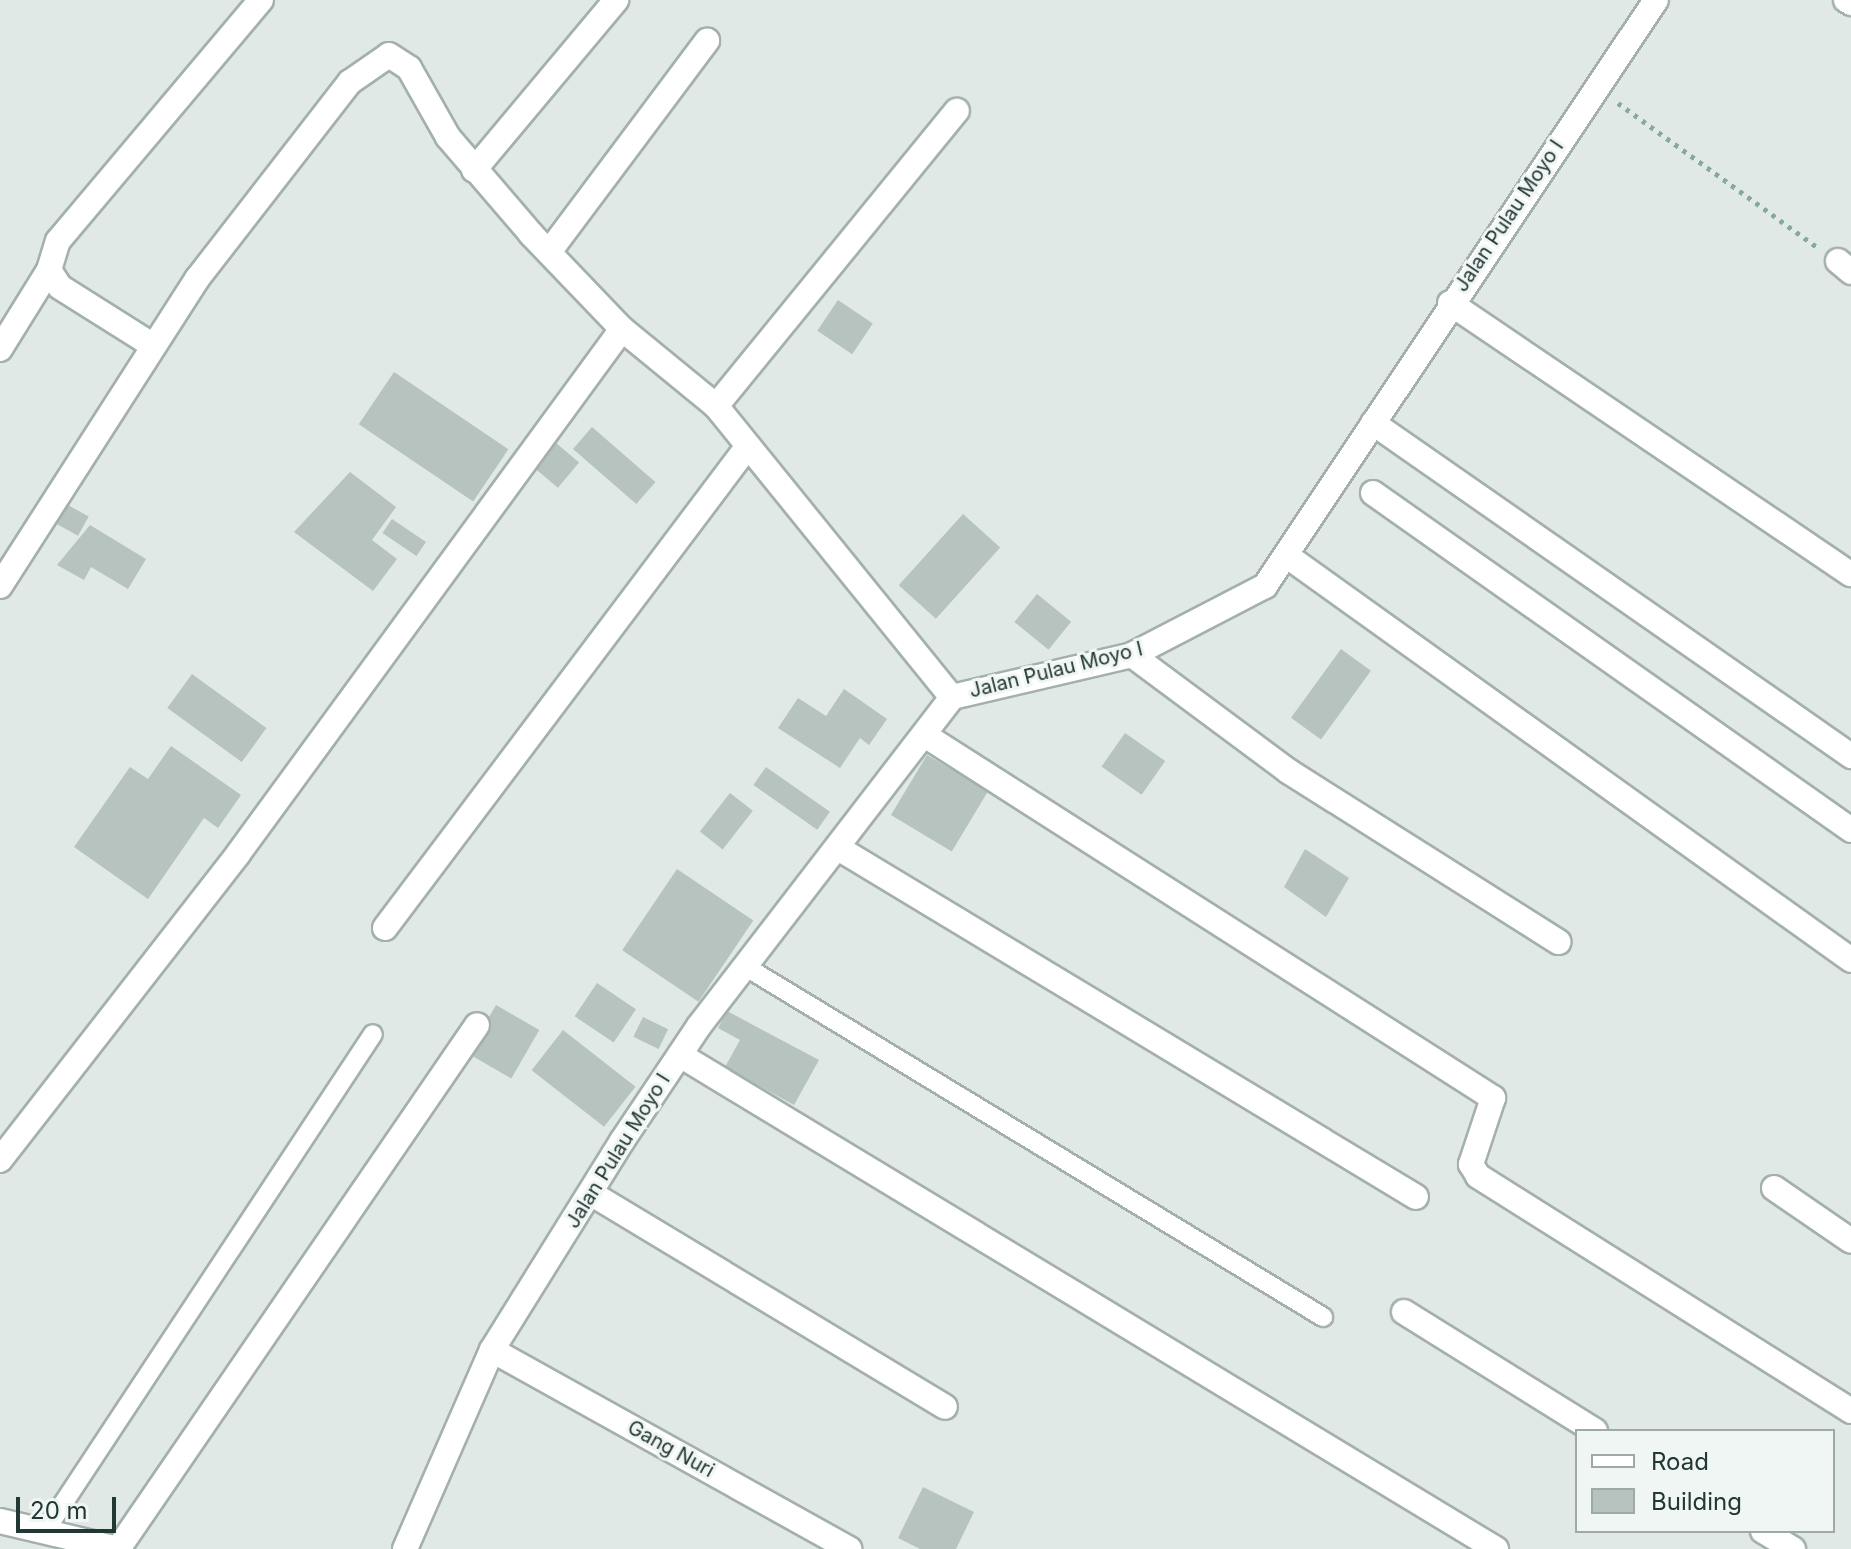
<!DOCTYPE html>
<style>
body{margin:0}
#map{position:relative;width:1851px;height:1549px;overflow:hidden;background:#e0e9e6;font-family:Inter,sans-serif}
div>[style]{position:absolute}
.building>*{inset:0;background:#b6c3bf;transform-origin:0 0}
.path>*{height:5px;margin-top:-2.5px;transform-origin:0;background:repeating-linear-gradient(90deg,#84a9a2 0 4px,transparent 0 10px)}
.roads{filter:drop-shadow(2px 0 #a4b0ad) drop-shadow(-2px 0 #a4b0ad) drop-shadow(0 2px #a4b0ad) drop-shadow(0 -2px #a4b0ad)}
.lane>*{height:18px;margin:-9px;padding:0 9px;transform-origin:9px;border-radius:9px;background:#fff}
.street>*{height:24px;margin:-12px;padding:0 12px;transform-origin:12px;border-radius:12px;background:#fff}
span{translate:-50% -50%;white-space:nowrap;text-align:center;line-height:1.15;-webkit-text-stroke:6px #f0f6f4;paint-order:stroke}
.street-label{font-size:20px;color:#233734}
.legend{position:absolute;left:1575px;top:1429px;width:260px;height:104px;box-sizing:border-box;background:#f0f6f4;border:2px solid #9eaaa7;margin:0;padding:10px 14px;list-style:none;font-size:24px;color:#233734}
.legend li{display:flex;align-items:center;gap:16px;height:40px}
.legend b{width:40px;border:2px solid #9eaaa7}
.scale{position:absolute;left:16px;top:1497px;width:100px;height:36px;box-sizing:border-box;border:4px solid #233734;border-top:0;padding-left:10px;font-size:24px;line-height:28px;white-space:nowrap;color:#233734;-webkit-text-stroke:6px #f0f6f4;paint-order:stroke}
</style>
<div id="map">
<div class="building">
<div style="left:838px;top:300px;width:42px;height:37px;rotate:34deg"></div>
<div style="left:394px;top:372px;width:138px;height:63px;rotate:34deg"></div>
<div style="left:592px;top:427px;width:84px;height:29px;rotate:41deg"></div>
<div style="left:550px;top:438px;width:38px;height:33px;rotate:40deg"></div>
<div style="clip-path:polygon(350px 472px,396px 507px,372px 540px,397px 559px,373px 591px,294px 532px)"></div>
<div style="left:66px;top:504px;width:26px;height:22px;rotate:29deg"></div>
<div style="left:963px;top:514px;width:50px;height:96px;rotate:42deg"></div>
<div style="left:392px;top:519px;width:41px;height:17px;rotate:34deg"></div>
<div style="clip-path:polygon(90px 525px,146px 559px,128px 589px,91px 567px,84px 580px,57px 565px)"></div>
<div style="left:1037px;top:594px;width:44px;height:36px;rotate:39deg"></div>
<div style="left:1341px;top:649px;width:37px;height:85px;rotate:36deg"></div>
<div style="left:192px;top:674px;width:92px;height:42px;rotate:36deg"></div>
<div style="clip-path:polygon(844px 689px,887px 719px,869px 745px,860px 738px,840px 768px,778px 728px,798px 698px,826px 716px)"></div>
<div style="left:1125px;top:733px;width:49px;height:41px;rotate:35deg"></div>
<div style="clip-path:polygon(171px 746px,241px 795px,218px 828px,204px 818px,148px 899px,74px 847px,130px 767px,148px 779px)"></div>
<div style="left:927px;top:755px;width:71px;height:70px;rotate:31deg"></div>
<div style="left:766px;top:767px;width:78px;height:22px;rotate:35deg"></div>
<div style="left:730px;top:793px;width:29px;height:49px;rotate:38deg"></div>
<div style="clip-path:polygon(1305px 849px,1349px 878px,1326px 917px,1284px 887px)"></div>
<div style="left:677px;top:869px;width:92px;height:98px;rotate:34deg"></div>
<div style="left:597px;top:983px;width:47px;height:40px;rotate:34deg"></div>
<div style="left:496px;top:1005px;width:50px;height:56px;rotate:30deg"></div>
<div style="clip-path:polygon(727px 1011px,819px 1060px,794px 1105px,725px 1067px,740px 1040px,718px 1028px)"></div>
<div style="left:643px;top:1017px;width:28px;height:22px;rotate:26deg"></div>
<div style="left:563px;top:1030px;width:92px;height:51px;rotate:38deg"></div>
<div style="clip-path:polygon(923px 1487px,974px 1512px,956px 1549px,920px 1549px,898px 1538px)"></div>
</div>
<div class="path">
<div style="left:1618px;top:103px;width:246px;rotate:35.9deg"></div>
</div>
<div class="roads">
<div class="lane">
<div style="left:746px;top:967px;width:675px;rotate:31.24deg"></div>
<div style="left:45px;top:1531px;width:595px;rotate:-56.58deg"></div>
</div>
<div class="street">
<div style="left:1846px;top:0;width:6px;rotate:31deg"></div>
<div style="left:474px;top:170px;width:222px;rotate:-50.1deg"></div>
<div style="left:549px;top:252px;width:264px;rotate:-53.2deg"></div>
<div style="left:1838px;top:261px;width:17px;rotate:40deg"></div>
<div style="left:49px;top:270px;width:20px;rotate:57deg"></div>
<div style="left:60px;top:287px;width:109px;rotate:32.2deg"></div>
<div style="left:1450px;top:303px;width:484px;rotate:34.1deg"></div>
<div style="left:0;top:349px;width:93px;rotate:-58.2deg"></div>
<div style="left:49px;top:270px;width:30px;rotate:-73deg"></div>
<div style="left:58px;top:241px;width:315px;rotate:-49.9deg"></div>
<div style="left:716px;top:406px;width:381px;rotate:-50.8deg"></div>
<div style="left:1373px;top:423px;width:583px;rotate:34.86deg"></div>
<div style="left:1373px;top:493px;width:585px;rotate:35.18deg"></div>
<div style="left:1290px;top:558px;width:690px;rotate:35.62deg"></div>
<div style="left:0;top:586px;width:365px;rotate:-57.3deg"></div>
<div style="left:197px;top:279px;width:249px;rotate:-52.2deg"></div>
<div style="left:350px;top:82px;width:47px;rotate:-34.7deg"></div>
<div style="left:389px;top:55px;width:24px;rotate:33deg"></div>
<div style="left:409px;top:68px;width:79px;rotate:60.5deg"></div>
<div style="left:448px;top:137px;width:128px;rotate:49.4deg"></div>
<div style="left:531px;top:234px;width:132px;rotate:46.2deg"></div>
<div style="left:622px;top:329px;width:122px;rotate:39.3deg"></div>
<div style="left:716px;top:406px;width:375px;rotate:51deg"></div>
<div style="left:1132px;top:655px;width:194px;rotate:36.6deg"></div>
<div style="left:1288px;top:771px;width:320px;rotate:32.3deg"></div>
<div style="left:926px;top:736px;width:673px;rotate:32.56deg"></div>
<div style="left:1493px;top:1098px;width:70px;rotate:108.4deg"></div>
<div style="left:1471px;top:1164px;width:14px;rotate:60deg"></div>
<div style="left:1478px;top:1176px;width:441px;rotate:32.2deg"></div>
<div style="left:838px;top:848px;width:675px;rotate:31.12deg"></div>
<div style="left:385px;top:928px;width:603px;rotate:-53.02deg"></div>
<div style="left:680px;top:1055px;width:954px;rotate:31.19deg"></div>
<div style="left:0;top:1160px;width:388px;rotate:-52.1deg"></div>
<div style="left:238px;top:854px;width:650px;rotate:-53.82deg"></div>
<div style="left:1774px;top:1188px;width:93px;rotate:34.5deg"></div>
<div style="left:592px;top:1194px;width:412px;rotate:31.1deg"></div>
<div style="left:1404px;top:1312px;width:225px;rotate:31.9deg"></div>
<div style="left:492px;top:1350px;width:409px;rotate:29.1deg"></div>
<div style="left:0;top:1521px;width:121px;rotate:13.3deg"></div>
<div style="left:1763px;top:1531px;width:35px;rotate:31deg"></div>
<div style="left:118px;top:1549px;width:635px;rotate:-55.58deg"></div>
<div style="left:405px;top:1549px;width:217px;rotate:-66.4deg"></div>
<div style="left:492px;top:1350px;width:246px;rotate:-58.1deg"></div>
<div style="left:622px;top:1141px;width:138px;rotate:-56.2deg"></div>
<div style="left:699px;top:1026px;width:415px;rotate:-52.4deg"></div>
<div style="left:952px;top:697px;width:185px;rotate:-13.1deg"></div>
<div style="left:1132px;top:655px;width:150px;rotate:-27.4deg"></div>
<div style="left:1265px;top:586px;width:704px;rotate:-56.29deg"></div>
</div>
</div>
<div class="street-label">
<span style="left:1509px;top:216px;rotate:-56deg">Jalan Pulau Moyo I</span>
<span style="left:1056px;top:670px;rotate:-14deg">Jalan Pulau Moyo I</span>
<span style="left:618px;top:1151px;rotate:-58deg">Jalan Pulau Moyo I</span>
<span style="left:671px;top:1449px;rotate:29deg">Gang Nuri</span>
</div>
<ul class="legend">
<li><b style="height:10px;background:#fff"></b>Road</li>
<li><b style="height:22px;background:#b6c3bf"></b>Building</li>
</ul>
<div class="scale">20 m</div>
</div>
